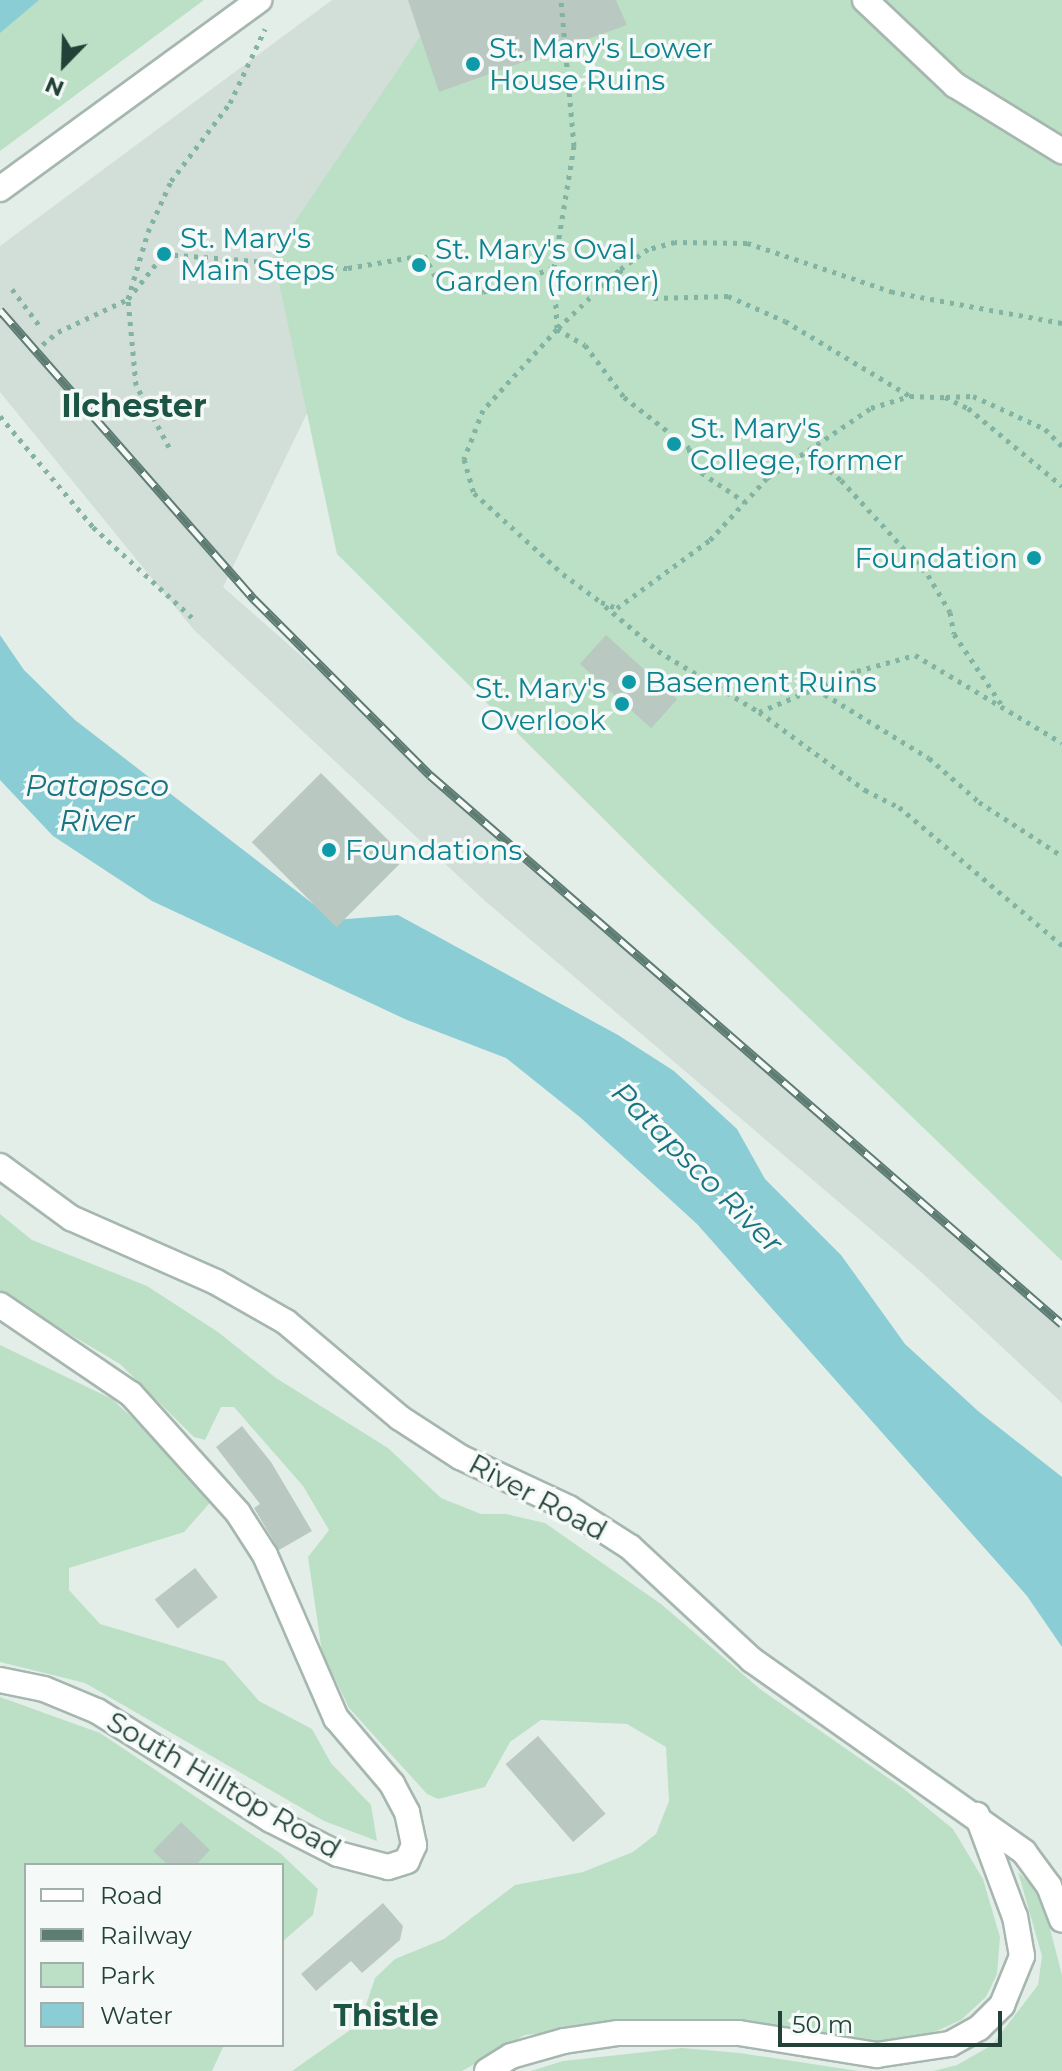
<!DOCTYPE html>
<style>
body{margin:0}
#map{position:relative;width:1062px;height:2071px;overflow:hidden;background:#e4eee9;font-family:Montserrat,sans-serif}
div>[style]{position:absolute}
.built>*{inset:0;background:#d2ded8}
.green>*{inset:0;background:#bce0c5}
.water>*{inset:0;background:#8acdd5}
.building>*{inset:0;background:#b9c9c2;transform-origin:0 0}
.path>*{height:5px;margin-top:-2.5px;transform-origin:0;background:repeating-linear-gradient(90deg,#83b3a2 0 4px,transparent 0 10px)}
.roads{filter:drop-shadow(2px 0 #a6b7b0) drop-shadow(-2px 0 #a6b7b0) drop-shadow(0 2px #a6b7b0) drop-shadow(0 -2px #a6b7b0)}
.minor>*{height:24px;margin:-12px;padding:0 12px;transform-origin:12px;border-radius:12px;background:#fff}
.rail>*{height:9px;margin-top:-4.5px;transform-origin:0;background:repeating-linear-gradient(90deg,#f5faf8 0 18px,#5d7c73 0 36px);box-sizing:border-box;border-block:2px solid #5d7c73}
.dots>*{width:22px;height:22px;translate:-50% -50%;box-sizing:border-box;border:4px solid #f5faf8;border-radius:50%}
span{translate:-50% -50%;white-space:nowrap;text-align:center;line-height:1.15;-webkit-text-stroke:7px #f5faf8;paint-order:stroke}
.culture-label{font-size:28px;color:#0d838f}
.left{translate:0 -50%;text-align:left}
.right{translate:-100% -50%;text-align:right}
.street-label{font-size:28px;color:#224138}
.water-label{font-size:30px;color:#197381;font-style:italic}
.neighbourhood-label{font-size:30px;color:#1d5545;font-weight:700}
.quarter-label{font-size:32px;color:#1d5545;font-weight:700}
.legend{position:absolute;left:24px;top:1863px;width:260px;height:184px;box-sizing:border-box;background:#f5faf8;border:2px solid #a1b0ab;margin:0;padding:10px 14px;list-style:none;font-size:24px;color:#224138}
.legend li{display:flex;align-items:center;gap:16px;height:40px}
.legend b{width:40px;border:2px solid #a1b0ab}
.north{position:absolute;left:24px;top:24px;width:80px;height:80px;-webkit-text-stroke:6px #f5faf8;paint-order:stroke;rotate:203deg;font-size:22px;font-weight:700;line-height:32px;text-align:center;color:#224138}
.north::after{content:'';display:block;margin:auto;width:28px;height:36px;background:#224138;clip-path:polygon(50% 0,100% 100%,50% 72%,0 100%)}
.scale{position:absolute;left:778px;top:2011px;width:224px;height:36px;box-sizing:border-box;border:4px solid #224138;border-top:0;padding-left:10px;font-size:24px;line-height:28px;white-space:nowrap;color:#224138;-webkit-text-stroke:6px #f5faf8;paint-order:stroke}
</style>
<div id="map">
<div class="built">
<div style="clip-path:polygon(332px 0,507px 0,223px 587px,1062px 1325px,1062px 1403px,921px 1272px,484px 900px,194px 630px,0 392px,0 246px)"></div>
</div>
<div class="green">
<div style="clip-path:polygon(0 0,204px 0,0 151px)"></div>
<div style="clip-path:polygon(445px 0,1062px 0,1062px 1261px,656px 871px,337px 554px,273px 254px)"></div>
<div style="clip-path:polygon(0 1214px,32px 1240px,147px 1286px,218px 1332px,276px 1378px,388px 1448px,441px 1498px,481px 1514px,506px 1514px,545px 1523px,661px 1604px,760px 1689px,904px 1789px,953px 1829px,983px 1879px,1000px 1937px,997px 1974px,986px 1997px,961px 2020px,906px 2045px,837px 2045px,640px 2022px,525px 2035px,462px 2071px,292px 2071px,360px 2023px,375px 1978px,395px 1959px,444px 1939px,515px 1885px,583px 1872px,633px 1852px,656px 1834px,669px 1801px,666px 1747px,627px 1724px,541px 1720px,510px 1742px,485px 1787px,438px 1799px,427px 1794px,349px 1708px,322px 1652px,308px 1557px,329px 1530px,303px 1486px,234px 1407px,221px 1407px,205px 1440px,194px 1437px,120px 1364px,0 1293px)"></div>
<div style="clip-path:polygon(0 1345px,112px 1399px,216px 1496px,184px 1532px,69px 1568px,69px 1590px,100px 1624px,224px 1661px,259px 1701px,312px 1729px,331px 1763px,371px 1805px,377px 1841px,324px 1821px,85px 1683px,0 1662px)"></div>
<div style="clip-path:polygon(0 1697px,100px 1733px,280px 1853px,318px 1889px,313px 1915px,282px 1942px,282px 1865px,26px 1865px,26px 2045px,224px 2045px,212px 2071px,0 2071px)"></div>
<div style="clip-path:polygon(1018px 1872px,1041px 1894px,1062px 1975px,1062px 2071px,933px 2071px,957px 2065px,992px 2045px,1038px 1985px,1042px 1956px)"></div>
<div style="clip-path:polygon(682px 2048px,740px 2053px,858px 2071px,531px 2071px,563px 2061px)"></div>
</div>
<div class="water">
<div style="clip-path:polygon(0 0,39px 0,0 33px)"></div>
<div style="clip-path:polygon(0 635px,24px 670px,75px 720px,334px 920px,398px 915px,618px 1035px,674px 1071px,737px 1129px,765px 1179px,841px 1255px,905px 1344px,978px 1411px,1062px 1477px,1062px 1647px,1027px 1596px,697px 1224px,581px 1118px,506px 1058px,407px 1020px,152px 901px,53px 836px,0 780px)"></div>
</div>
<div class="building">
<div style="clip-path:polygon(408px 0,616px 0,627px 25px,439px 92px)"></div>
<div style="left:606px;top:635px;width:96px;height:39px;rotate:42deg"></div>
<div style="left:321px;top:773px;width:120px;height:98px;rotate:45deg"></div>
<div style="clip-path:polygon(242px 1426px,271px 1462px,312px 1531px,279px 1550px,254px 1508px,260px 1504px,216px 1447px)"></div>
<div style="left:195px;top:1568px;width:37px;height:51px;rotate:52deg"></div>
<div style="left:538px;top:1736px;width:103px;height:43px;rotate:49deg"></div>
<div style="clip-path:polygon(181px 1822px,210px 1850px,196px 1865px,168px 1865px,153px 1851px)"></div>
<div style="clip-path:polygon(383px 1903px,403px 1926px,400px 1940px,362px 1973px,351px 1961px,316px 1991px,301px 1974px)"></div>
</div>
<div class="path">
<div style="left:619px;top:270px;width:45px;rotate:38.7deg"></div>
<div style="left:654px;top:298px;width:74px;rotate:-1.5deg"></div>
<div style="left:728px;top:296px;width:62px;rotate:23.7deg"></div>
<div style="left:785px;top:321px;width:146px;rotate:31deg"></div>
<div style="left:12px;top:289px;width:45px;rotate:53.1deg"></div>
<div style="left:1062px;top:323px;width:172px;rotate:-169.6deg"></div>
<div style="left:893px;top:292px;width:154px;rotate:-161.4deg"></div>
<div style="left:747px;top:243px;width:72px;rotate:-179.2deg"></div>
<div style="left:675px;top:242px;width:28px;rotate:165deg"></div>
<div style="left:648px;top:249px;width:36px;rotate:144deg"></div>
<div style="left:619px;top:270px;width:86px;rotate:136.4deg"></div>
<div style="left:557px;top:329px;width:110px;rotate:132.4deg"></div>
<div style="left:483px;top:410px;width:53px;rotate:111.2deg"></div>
<div style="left:464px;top:459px;width:35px;rotate:74deg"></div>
<div style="left:474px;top:493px;width:120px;rotate:42.3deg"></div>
<div style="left:563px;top:574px;width:47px;rotate:36.4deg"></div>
<div style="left:601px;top:602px;width:17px;rotate:21deg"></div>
<div style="left:617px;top:608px;width:115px;rotate:-36.2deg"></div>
<div style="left:710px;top:540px;width:84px;rotate:-47.4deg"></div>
<div style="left:767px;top:478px;width:125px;rotate:-33.9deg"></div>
<div style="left:871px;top:408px;width:41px;rotate:-17.1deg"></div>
<div style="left:910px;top:396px;width:35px;rotate:2deg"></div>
<div style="left:945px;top:397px;width:25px;rotate:26deg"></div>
<div style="left:968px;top:408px;width:122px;rotate:39.7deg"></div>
<div style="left:557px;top:328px;width:60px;rotate:-92.9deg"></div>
<div style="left:554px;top:268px;width:124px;rotate:-80.7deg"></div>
<div style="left:574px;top:146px;width:147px;rotate:-95.1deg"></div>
<div style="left:557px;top:329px;width:32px;rotate:30deg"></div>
<div style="left:585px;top:345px;width:65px;rotate:53.1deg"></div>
<div style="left:624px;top:397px;width:83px;rotate:38.1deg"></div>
<div style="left:689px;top:448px;width:19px;rotate:78deg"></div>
<div style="left:693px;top:467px;width:63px;rotate:33.9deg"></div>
<div style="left:35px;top:351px;width:30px;rotate:-40deg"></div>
<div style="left:58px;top:332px;width:77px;rotate:-25.2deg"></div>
<div style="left:128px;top:299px;width:58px;rotate:-51.3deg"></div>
<div style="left:164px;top:254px;width:185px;rotate:4.4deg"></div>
<div style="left:348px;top:268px;width:77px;rotate:-9.7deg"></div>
<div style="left:424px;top:255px;width:38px;rotate:62deg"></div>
<div style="left:442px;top:289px;width:41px;rotate:4.2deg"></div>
<div style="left:483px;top:292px;width:75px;rotate:-18.7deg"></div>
<div style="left:946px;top:397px;width:27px;rotate:-2deg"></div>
<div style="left:973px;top:396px;width:79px;rotate:24.6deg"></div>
<div style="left:1045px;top:429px;width:24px;rotate:45deg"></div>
<div style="left:0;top:416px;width:145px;rotate:50deg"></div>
<div style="left:93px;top:527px;width:138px;rotate:42.4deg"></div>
<div style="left:169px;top:447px;width:70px;rotate:-118deg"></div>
<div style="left:136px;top:385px;width:86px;rotate:-95.3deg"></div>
<div style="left:128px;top:299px;width:70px;rotate:-73.4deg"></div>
<div style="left:148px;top:232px;width:56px;rotate:-65.7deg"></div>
<div style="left:171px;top:181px;width:98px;rotate:-52.9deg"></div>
<div style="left:230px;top:103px;width:82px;rotate:-64.7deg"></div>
<div style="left:806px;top:452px;width:45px;rotate:38.7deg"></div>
<div style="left:841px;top:480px;width:129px;rotate:47.5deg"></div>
<div style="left:928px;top:575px;width:43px;rotate:59.3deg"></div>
<div style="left:950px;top:612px;width:22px;rotate:80deg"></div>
<div style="left:954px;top:634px;width:84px;rotate:56.1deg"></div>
<div style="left:605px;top:606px;width:70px;rotate:40.3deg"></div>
<div style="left:658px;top:651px;width:118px;rotate:31.1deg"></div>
<div style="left:759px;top:712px;width:132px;rotate:36.3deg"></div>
<div style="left:865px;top:790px;width:38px;rotate:27deg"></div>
<div style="left:899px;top:807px;width:214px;rotate:40.3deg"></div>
<div style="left:816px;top:689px;width:132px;rotate:31.4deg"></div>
<div style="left:929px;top:758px;width:67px;rotate:41.3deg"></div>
<div style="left:979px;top:802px;width:99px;rotate:33deg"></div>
<div style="left:759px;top:712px;width:106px;rotate:-22.7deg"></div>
<div style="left:857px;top:671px;width:60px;rotate:-15.4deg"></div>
<div style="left:915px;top:655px;width:171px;rotate:30.9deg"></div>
</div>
<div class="roads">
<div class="minor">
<div style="left:865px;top:0;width:124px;rotate:43.4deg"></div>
<div style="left:955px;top:85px;width:126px;rotate:31.7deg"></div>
<div style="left:0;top:189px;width:321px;rotate:-36.1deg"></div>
<div style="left:0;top:1166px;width:88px;rotate:36.2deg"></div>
<div style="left:71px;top:1218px;width:158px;rotate:23.8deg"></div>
<div style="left:216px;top:1282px;width:81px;rotate:29.7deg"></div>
<div style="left:286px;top:1322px;width:149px;rotate:40.1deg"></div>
<div style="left:400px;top:1418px;width:72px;rotate:33deg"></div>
<div style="left:460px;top:1457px;width:120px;rotate:25.1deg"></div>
<div style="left:569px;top:1508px;width:72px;rotate:32.6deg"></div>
<div style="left:630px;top:1547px;width:166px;rotate:42.8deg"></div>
<div style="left:752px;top:1660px;width:333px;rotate:35.2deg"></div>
<div style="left:1024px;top:1852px;width:42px;rotate:53.7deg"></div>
<div style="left:1049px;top:1886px;width:36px;rotate:69deg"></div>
<div style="left:0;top:1305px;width:158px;rotate:34.2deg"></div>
<div style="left:131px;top:1394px;width:160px;rotate:48deg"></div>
<div style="left:238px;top:1513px;width:50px;rotate:57.3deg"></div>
<div style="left:265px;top:1555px;width:178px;rotate:66.5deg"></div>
<div style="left:336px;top:1718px;width:87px;rotate:49.7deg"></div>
<div style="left:392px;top:1784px;width:32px;rotate:62deg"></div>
<div style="left:407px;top:1812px;width:34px;rotate:78deg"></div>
<div style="left:414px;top:1845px;width:17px;rotate:114deg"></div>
<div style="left:407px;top:1861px;width:20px;rotate:162deg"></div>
<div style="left:388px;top:1867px;width:52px;rotate:-165.4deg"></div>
<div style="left:338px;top:1854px;width:75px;rotate:-153.1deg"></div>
<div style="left:271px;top:1820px;width:205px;rotate:-147.9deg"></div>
<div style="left:97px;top:1711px;width:57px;rotate:-157.5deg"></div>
<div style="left:44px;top:1689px;width:45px;rotate:-168.4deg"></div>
<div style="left:487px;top:2071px;width:28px;rotate:-32deg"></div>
<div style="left:511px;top:2056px;width:55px;rotate:-15.8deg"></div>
<div style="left:564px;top:2041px;width:55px;rotate:-8.4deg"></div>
<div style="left:618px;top:2033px;width:121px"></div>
<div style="left:739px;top:2033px;width:140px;rotate:9.1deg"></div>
<div style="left:877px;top:2055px;width:74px;rotate:-8.6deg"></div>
<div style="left:950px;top:2044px;width:33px;rotate:-29deg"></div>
<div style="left:979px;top:2028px;width:33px;rotate:-45deg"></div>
<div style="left:1002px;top:2005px;width:53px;rotate:-67.8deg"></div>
<div style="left:1022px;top:1956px;width:40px;rotate:-100deg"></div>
<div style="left:1015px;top:1917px;width:109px;rotate:-110.4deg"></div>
</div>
</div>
<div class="rail">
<div style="left:0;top:310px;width:385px;rotate:48.7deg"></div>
<div style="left:254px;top:599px;width:249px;rotate:45deg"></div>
<div style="left:430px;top:775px;width:837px;rotate:40.98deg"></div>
</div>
<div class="dots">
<div style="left:473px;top:64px;background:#0f9aa8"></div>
<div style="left:164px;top:254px;background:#0f9aa8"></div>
<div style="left:419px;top:265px;background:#0f9aa8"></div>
<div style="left:674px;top:444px;background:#0f9aa8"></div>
<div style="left:1034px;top:558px;background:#0f9aa8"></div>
<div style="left:629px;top:682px;background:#0f9aa8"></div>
<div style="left:622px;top:704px;background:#0f9aa8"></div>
<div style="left:329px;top:850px;background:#0f9aa8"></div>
</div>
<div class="culture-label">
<span class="left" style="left:489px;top:64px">St. Mary's Lower<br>House Ruins</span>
<span class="left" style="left:180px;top:254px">St. Mary's<br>Main Steps</span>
<span class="left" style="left:435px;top:265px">St. Mary's Oval<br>Garden (former)</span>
<span class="left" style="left:690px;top:444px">St. Mary's<br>College, former</span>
<span class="right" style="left:1018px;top:558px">Foundation</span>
<span class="left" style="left:645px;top:682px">Basement Ruins</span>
<span class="right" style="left:606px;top:704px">St. Mary's<br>Overlook</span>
<span class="left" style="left:345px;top:850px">Foundations</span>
</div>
<div class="street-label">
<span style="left:538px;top:1497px;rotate:28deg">River Road</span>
<span style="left:224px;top:1785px;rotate:30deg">South Hilltop Road</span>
</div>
<div class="water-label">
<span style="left:97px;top:803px">Patapsco<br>River</span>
<span style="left:697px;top:1168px;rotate:45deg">Patapsco River</span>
</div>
<div class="neighbourhood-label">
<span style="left:386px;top:2016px">Thistle</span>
</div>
<div class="quarter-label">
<span style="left:134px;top:406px">Ilchester</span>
</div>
<ul class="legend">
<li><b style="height:10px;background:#fff"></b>Road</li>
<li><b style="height:10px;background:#5d7c73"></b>Railway</li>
<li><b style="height:22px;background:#bce0c5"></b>Park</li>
<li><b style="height:22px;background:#8acdd5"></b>Water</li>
</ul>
<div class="north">N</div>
<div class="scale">50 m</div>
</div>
